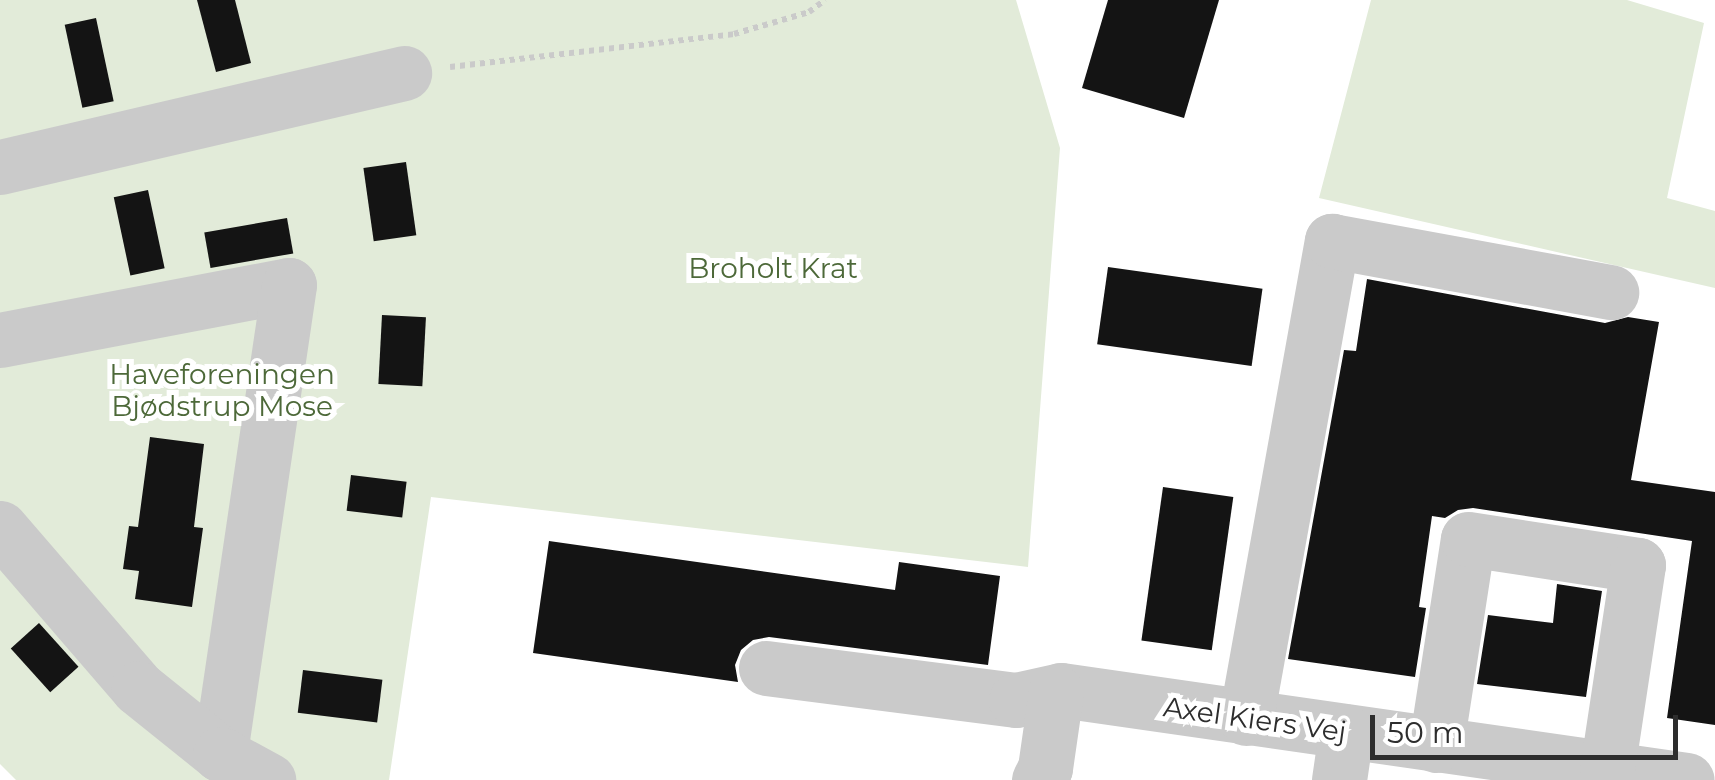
<!DOCTYPE html>
<meta charset="utf-8">
<style>
body{margin:0}
#map{position:relative;width:1715px;height:780px;overflow:hidden;background:#fff;font-family:Montserrat,sans-serif}
div>[style]{position:absolute}
.green>*{inset:0;background:#e2ebd9}
.building>*{inset:0;background:#141414;transform-origin:0 0}
.path>*{height:6px;margin-top:-3px;transform-origin:0;background:repeating-linear-gradient(90deg,#cacaca 0 5px,transparent 0 10px)}
.minor>*{height:55px;margin:-27.5px;padding:0 27.5px;transform-origin:27.5px;border-radius:27.5px;background:#cacaca}
span{translate:-50% -50%;white-space:nowrap;text-align:center;line-height:1.15;-webkit-text-stroke:10px #fff;paint-order:stroke}
.park-label{font-size:28px;color:#4d6939}
.street-label{font-size:28px;color:#2d2d2d}
.scale{position:absolute;left:1370px;top:715px;width:308px;height:45px;box-sizing:border-box;border:5px solid #2d2d2d;border-top:0;padding-left:12px;font-size:30px;line-height:35px;white-space:nowrap;color:#2d2d2d;-webkit-text-stroke:8px #fff;paint-order:stroke}
</style>
<div id="map">
<div class="green">
<div style="clip-path:polygon(0 0,1016px 0,1060px 148px,1028px 567px,431px 497px,389px 780px,16px 780px,0 764px)"></div>
<div style="clip-path:polygon(1371px 0,1627px 0,1704px 23px,1667px 198px,1715px 211px,1715px 288px,1319px 198px)"></div>
</div>
<div class="building">
<div style="clip-path:polygon(197px 0,235px 0,251px 63px,216px 72px)"></div>
<div style="clip-path:polygon(1108px 0,1219px 0,1184px 118px,1082px 88px)"></div>
<div style="left:96px;top:18px;width:85px;height:32px;rotate:78deg"></div>
<div style="left:406px;top:162px;width:74px;height:43px;rotate:82deg"></div>
<div style="left:148px;top:190px;width:80px;height:35px;rotate:78deg"></div>
<div style="left:287px;top:218px;width:36px;height:84px;rotate:80deg"></div>
<div style="left:1108px;top:267px;width:156px;height:78px;rotate:8deg"></div>
<div style="clip-path:polygon(1367px 279px,1605px 323px,1628px 317px,1659px 322px,1631px 480px,1715px 492px,1715px 725px,1667px 718px,1692px 541px,1473px 508px,1458px 510px,1445px 518px,1432px 516px,1419px 607px,1426px 608px,1415px 677px,1288px 659px,1344px 350px,1356px 351px)"></div>
<div style="left:382px;top:315px;width:44px;height:69px;rotate:3deg"></div>
<div style="clip-path:polygon(150px 437px,204px 444px,194px 527px,203px 528px,192px 607px,135px 599px,139px 571px,123px 569px,129px 526px,138px 527px)"></div>
<div style="left:351px;top:475px;width:56px;height:36px;rotate:7deg"></div>
<div style="left:1163px;top:487px;width:71px;height:155px;rotate:8deg"></div>
<div style="clip-path:polygon(549px 541px,895px 590px,899px 562px,1000px 576px,988px 665px,769px 637px,753px 640px,741px 650px,735px 665px,738px 682px,533px 653px)"></div>
<div style="clip-path:polygon(1557px 584px,1602px 591px,1586px 697px,1477px 684px,1488px 615px,1553px 623px)"></div>
<div style="left:39px;top:623px;width:59px;height:38px;rotate:48deg"></div>
<div style="left:303px;top:670px;width:80px;height:43px;rotate:7deg"></div>
</div>
<div class="path">
<div style="left:450px;top:67px;width:286px;rotate:-6.6deg"></div>
<div style="left:734px;top:34px;width:78px;rotate:-16.3deg"></div>
<div style="left:809px;top:12px;width:20px;rotate:-37deg"></div>
</div>
<div class="minor">
<div style="left:0;top:167px;width:415px;rotate:-13.1deg"></div>
<div style="left:0;top:340px;width:294px;rotate:-10.8deg"></div>
<div style="left:289px;top:285px;width:474px;rotate:98.4deg"></div>
<div style="left:0;top:528px;width:211px;rotate:49.2deg"></div>
<div style="left:138px;top:688px;width:105px;rotate:38.8deg"></div>
<div style="left:220px;top:754px;width:55px;rotate:28.4deg"></div>
<div style="left:766px;top:668px;width:252px;rotate:7.3deg"></div>
<div style="left:1016px;top:700px;width:46px;rotate:-12.5deg"></div>
<div style="left:1061px;top:690px;width:632px;rotate:8.18deg"></div>
<div style="left:1246px;top:718px;width:485px;rotate:-79.8deg"></div>
<div style="left:1332px;top:241px;width:284px;rotate:10.4deg"></div>
<div style="left:1436px;top:745px;width:208px;rotate:-81.2deg"></div>
<div style="left:1468px;top:539px;width:172px;rotate:8.7deg"></div>
<div style="left:1638px;top:565px;width:206px;rotate:98.6deg"></div>
<div style="left:1039px;top:780px;width:13px;rotate:-63deg"></div>
<div style="left:1045px;top:768px;width:77px;rotate:-81.8deg"></div>
<div style="left:1339px;top:780px;width:49px;rotate:-81.7deg"></div>
</div>
<div class="park-label">
<span style="left:773px;top:268px">Broholt Krat</span>
<span style="left:222px;top:390px">Haveforeningen<br>Bjødstrup Mose</span>
</div>
<div class="street-label">
<span style="left:1255px;top:719px;rotate:8deg">Axel Kiers Vej</span>
</div>
<div class="scale">50 m</div>
</div>
